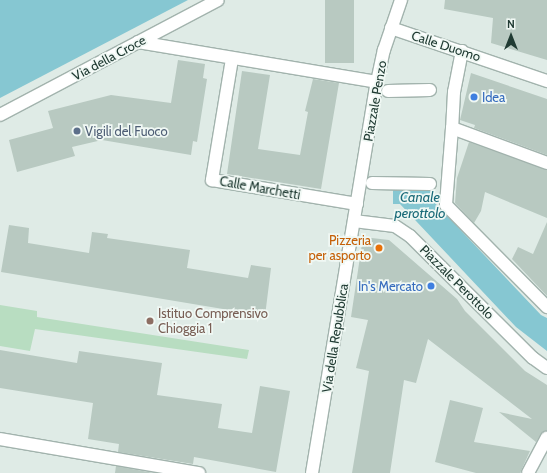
<!DOCTYPE html>
<style>
body{margin:0}
#map{position:relative;width:547px;height:473px;overflow:hidden;background:#dfebe6;font-family:Cabin,sans-serif}
div>[style]{position:absolute}
.green>*{inset:0;background:#b8ddc1}
.water>*{inset:0;background:#86c7d2}
.building>*{inset:0;background:#b8c9c1;transform-origin:0 0}
.roads{filter:drop-shadow(1px 0 #a2b3ad) drop-shadow(-1px 0 #a2b3ad) drop-shadow(0 1px #a2b3ad) drop-shadow(0 -1px #a2b3ad)}
.minor>*{height:12px;margin:-6px;padding:0 6px;transform-origin:6px;border-radius:6px;background:#fff}
.dots>*{width:11px;height:11px;translate:-50% -50%;box-sizing:border-box;border:2px solid #f0f8f4;border-radius:50%}
span{translate:-50% -50%;white-space:nowrap;text-align:center;line-height:1.15;-webkit-text-stroke:3.5px #f0f8f4;paint-order:stroke}
.street-label{font-size:13px;color:#203b33}
.shop-label{font-size:13px;color:#366cbe}
.left{translate:0 -50%;text-align:left}
.right{translate:-100% -50%;text-align:right}
.service-label{font-size:13px;color:#4e5e75}
.food-label{font-size:13px;color:#c56008}
.education-label{font-size:13px;color:#785e54}
.water-label{font-size:14px;color:#196a78;font-style:italic}
.north{position:absolute;left:491px;top:16px;width:40px;height:40px;-webkit-text-stroke:3px #f0f8f4;paint-order:stroke;rotate:0deg;font-size:11px;font-weight:700;line-height:16px;text-align:center;color:#203b33}
.north::after{content:'';display:block;margin:auto;width:14px;height:18px;background:#203b33;clip-path:polygon(50% 0,100% 100%,50% 72%,0 100%)}
</style>
<div id="map">
<div class="green">
<div style="clip-path:polygon(0 305px,37px 311px,37px 317px,249px 350px,247px 359px,35px 329px,30px 351px,0 346px)"></div>
</div>
<div class="water">
<div style="clip-path:polygon(0 0,188px 0,0 98px)"></div>
<div style="clip-path:polygon(393px 189px,432px 190px,434px 202px,541px 315px,547px 318px,547px 351px,516px 327px,400px 204px,393px 204px)"></div>
</div>
<div class="building">
<div style="left:325px;top:0;width:29px;height:63px"></div>
<div style="clip-path:polygon(445px 0,547px 0,547px 60px,491px 43px,493px 18px,444px 9px)"></div>
<div style="clip-path:polygon(178px 60px,205px 64px,203px 78px,207px 79px,197px 142px,193px 141px,191px 155px,102px 140px,72px 147px,75px 156px,17px 172px,9px 140px,53px 128px,48px 111px,111px 95px,171px 103px)"></div>
<div style="clip-path:polygon(242px 71px,270px 75px,258px 149px,300px 155px,308px 112px,305px 111px,313px 79px,339px 83px,321px 189px,227px 174px)"></div>
<div style="clip-path:polygon(471px 73px,547px 99px,547px 155px,474px 128px,475px 125px,460px 120px)"></div>
<div style="clip-path:polygon(469px 142px,547px 170px,547px 218px,485px 192px,481px 211px,474px 223px,455px 203px,457px 178px)"></div>
<div style="clip-path:polygon(547px 222px,547px 296px,512px 259px,518px 247px,533px 254px)"></div>
<div style="clip-path:polygon(9px 225px,29px 228px,28px 243px,89px 253px,92px 232px,108px 234px,107px 238px,190px 250px,187px 268px,248px 278px,251px 265px,271px 268px,265px 316px,1px 272px)"></div>
<div style="clip-path:polygon(363px 237px,389px 240px,457px 299px,465px 311px,525px 371px,547px 385px,547px 431px,541px 434px,536px 442px,499px 412px,532px 419px,428px 339px,416px 383px,404px 380px,390px 473px,352px 473px,369px 371px,356px 368px,368px 320px,351px 317px)"></div>
<div style="clip-path:polygon(0 350px,77px 363px,79px 351px,162px 363px,157px 395px,222px 404px,218px 428px,252px 433px,260px 386px,290px 391px,276px 472px,194px 457px,193px 464px,118px 452px,119px 444px,88px 439px,93px 403px,0 388px)"></div>
<div style="clip-path:polygon(450px 400px,483px 408px,474px 442px,530px 451px,520px 473px,476px 473px,435px 462px)"></div>
<div style="clip-path:polygon(116px 466px,154px 473px,115px 473px)"></div>
</div>
<div class="roads">
<div class="minor">
<div style="left:391px;top:28px;width:165px;rotate:18.8deg"></div>
<div style="left:138px;top:42px;width:242px;rotate:9.5deg"></div>
<div style="left:462px;top:51px;width:42px;rotate:101deg"></div>
<div style="left:454px;top:92px;width:36px;rotate:93deg"></div>
<div style="left:452px;top:128px;width:101px;rotate:20.2deg"></div>
<div style="left:232px;top:59px;width:123px;rotate:99.4deg"></div>
<div style="left:212px;top:180px;width:147px;rotate:9.4deg"></div>
<div style="left:388px;top:91px;width:42px;rotate:-1.4deg"></div>
<div style="left:0;top:115px;width:246px;rotate:-27.8deg"></div>
<div style="left:452px;top:128px;width:77px;rotate:94.5deg"></div>
<div style="left:446px;top:205px;width:144px;rotate:45.3deg"></div>
<div style="left:372px;top:183px;width:58px;rotate:1deg"></div>
<div style="left:354px;top:221px;width:41px;rotate:7deg"></div>
<div style="left:395px;top:226px;width:18px;rotate:34deg"></div>
<div style="left:410px;top:236px;width:173px;rotate:44.8deg"></div>
<div style="left:533px;top:358px;width:17px;rotate:36deg"></div>
<div style="left:0;top:439px;width:202px;rotate:9.7deg"></div>
<div style="left:312px;top:473px;width:396px;rotate:-80.6deg"></div>
<div style="left:377px;top:82px;width:33px;rotate:-78deg"></div>
<div style="left:384px;top:50px;width:53px;rotate:-71.2deg"></div>
<div style="left:528px;top:473px;width:40px;rotate:-62deg"></div>
</div>
</div>
<div class="dots">
<div style="left:474px;top:97px;background:#3f7fe0"></div>
<div style="left:77px;top:131px;background:#5c6f8a"></div>
<div style="left:379px;top:248px;background:#e8710a"></div>
<div style="left:431px;top:286px;background:#3f7fe0"></div>
<div style="left:150px;top:321px;background:#8d6e63"></div>
</div>
<div class="street-label">
<span style="left:446px;top:46px;rotate:18deg">Calle Duomo</span>
<span style="left:109px;top:58px;rotate:-28deg">Via della Croce</span>
<span style="left:375px;top:101px;rotate:-80deg">Piazzale Penzo</span>
<span style="left:260px;top:188px;rotate:10deg">Calle Marchetti</span>
<span style="left:457px;top:282px;rotate:45deg">Piazzale Perottolo</span>
<span style="left:335px;top:338px;rotate:-81deg">Via della Repubblica</span>
</div>
<div class="shop-label">
<span class="left" style="left:482px;top:97px">Idea</span>
<span class="right" style="left:423px;top:286px">In's Mercato</span>
</div>
<div class="service-label">
<span class="left" style="left:85px;top:131px">Vigili del Fuoco</span>
</div>
<div class="food-label">
<span class="right" style="left:371px;top:248px">Pizzeria<br>per asporto</span>
</div>
<div class="education-label">
<span class="left" style="left:158px;top:321px">Istituo Comprensivo<br>Chioggia 1</span>
</div>
<div class="water-label">
<span style="left:420px;top:205px">Canale<br>perottolo</span>
</div>
<div class="north">N</div>
</div>
